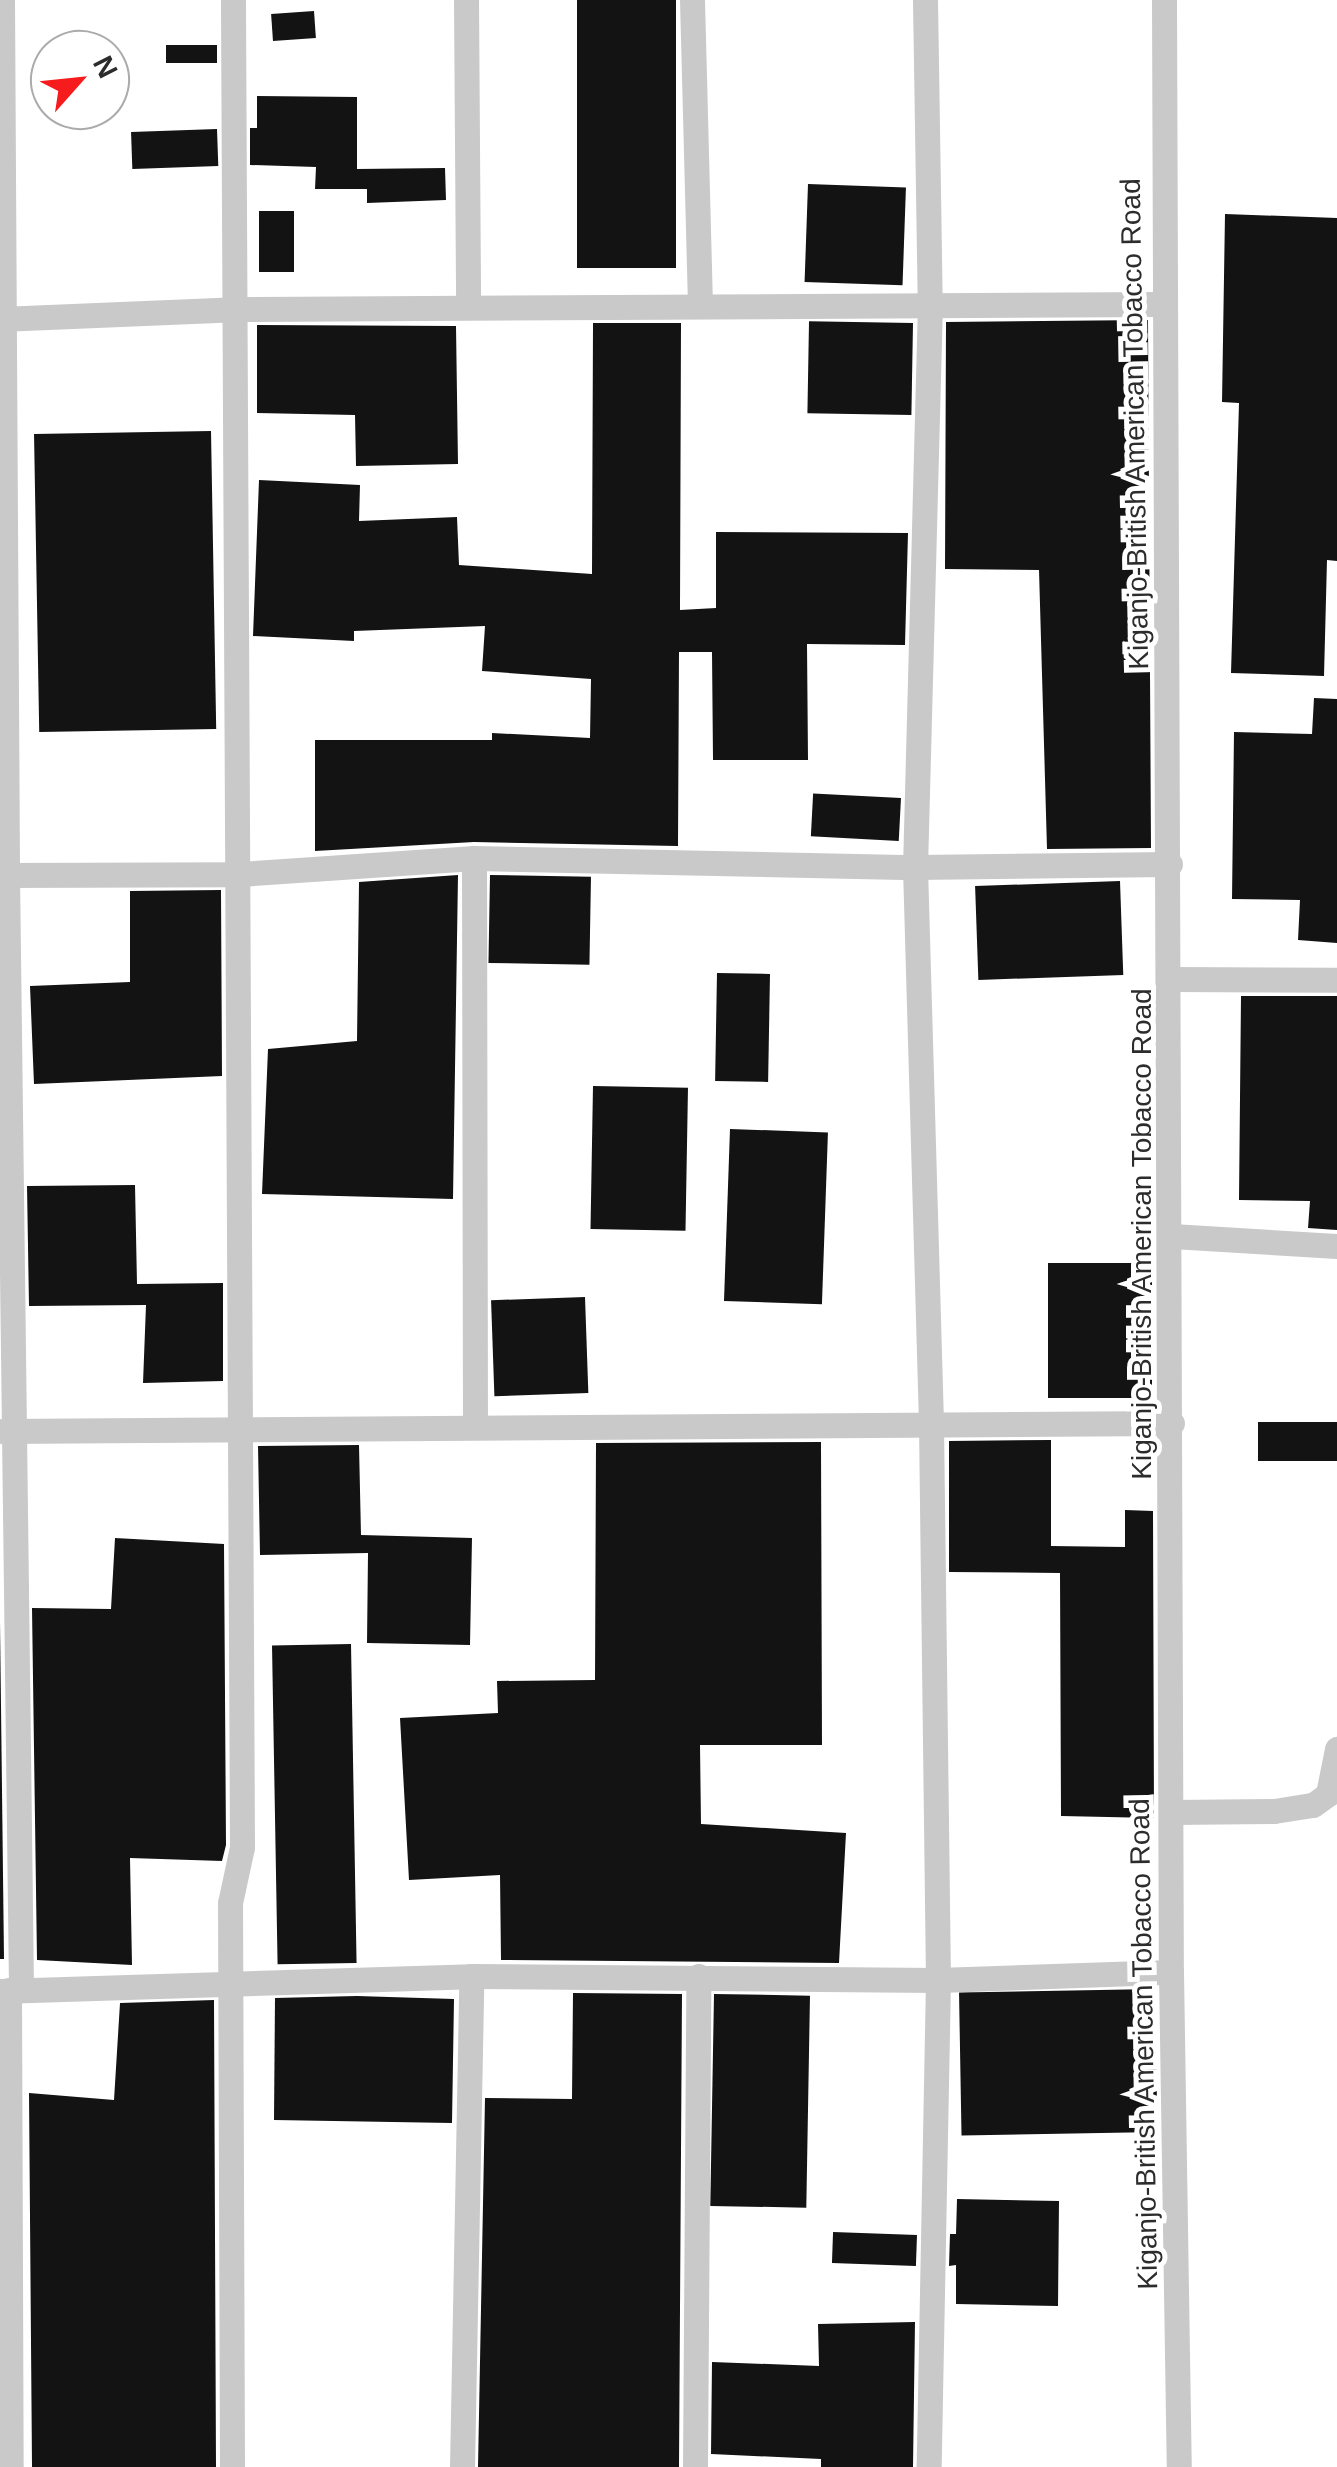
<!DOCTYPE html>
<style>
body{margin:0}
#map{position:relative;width:1337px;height:2467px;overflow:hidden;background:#fff;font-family:Arial,sans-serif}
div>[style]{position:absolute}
.building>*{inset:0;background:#131313;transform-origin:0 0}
.minor>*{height:25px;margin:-12.5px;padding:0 12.5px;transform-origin:12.5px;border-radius:12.5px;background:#c9c9c9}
span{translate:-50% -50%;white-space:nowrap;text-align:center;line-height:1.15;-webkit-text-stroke:10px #fff;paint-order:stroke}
.street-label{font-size:28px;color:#2c2c2c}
.north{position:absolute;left:30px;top:30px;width:100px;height:100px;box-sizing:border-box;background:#fff;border:2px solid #ababab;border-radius:50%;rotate:63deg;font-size:28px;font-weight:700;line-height:40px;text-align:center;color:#2c2c2c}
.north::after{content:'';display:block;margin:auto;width:35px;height:45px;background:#f61b1d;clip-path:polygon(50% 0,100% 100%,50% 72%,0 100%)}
</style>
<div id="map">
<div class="building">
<div style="left:577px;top:0;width:99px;height:268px"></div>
<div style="left:314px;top:11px;width:27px;height:43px;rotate:86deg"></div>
<div style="left:217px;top:45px;width:18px;height:51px;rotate:90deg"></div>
<div style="clip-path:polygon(257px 96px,357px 97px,357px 169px,445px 168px,446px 200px,367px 203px,367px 189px,315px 189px,316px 167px,250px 165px,250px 128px,257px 128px)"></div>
<div style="left:217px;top:129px;width:37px;height:86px;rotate:88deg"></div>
<div style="left:808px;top:184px;width:98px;height:98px;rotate:2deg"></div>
<div style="left:259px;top:211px;width:35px;height:61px"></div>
<div style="clip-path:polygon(1225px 214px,1337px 218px,1337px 561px,1327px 560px,1324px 676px,1231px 673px,1239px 403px,1222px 402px)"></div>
<div style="clip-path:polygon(1148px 320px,1151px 848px,1047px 849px,1039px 570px,945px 569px,946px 322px)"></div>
<div style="clip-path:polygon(593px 323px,681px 323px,680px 610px,716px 608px,716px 532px,908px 533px,905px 645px,807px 644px,808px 760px,713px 760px,712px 652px,679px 652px,678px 846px,474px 842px,315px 851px,315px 740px,492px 740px,492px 733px,590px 738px,591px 679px,482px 671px,485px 626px,354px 631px,354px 641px,253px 636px,259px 480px,360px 485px,359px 521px,457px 517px,459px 565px,592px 574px)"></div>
<div style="left:913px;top:323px;width:92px;height:104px;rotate:91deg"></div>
<div style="clip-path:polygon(257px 325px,456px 326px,458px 464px,356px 466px,355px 415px,257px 413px)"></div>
<div style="left:211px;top:431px;width:298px;height:177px;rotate:89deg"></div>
<div style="clip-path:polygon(1314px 698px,1337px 699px,1337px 943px,1298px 940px,1300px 900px,1232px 899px,1234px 732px,1312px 734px)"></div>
<div style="left:901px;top:798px;width:43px;height:88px;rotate:93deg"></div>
<div style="clip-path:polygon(458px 875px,453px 1199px,262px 1194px,268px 1049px,357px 1041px,359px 882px)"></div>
<div style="left:490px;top:875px;width:101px;height:88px;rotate:1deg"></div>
<div style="left:1120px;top:881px;width:94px;height:145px;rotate:88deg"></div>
<div style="clip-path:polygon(221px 890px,222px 1076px,34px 1084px,30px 986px,130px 982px,130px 891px)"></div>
<div style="left:717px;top:973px;width:53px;height:108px;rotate:1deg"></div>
<div style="clip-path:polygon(1241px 996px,1337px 996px,1337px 1230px,1308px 1228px,1310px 1201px,1239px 1200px)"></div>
<div style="left:593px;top:1086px;width:95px;height:143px;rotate:1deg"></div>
<div style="left:730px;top:1129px;width:98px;height:172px;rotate:2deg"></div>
<div style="clip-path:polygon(135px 1185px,137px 1284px,223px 1283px,223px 1381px,143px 1383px,146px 1305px,29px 1306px,27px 1186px)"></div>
<div style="left:1048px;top:1263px;width:104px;height:135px"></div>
<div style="left:585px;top:1297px;width:96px;height:94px;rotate:88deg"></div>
<div style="left:1258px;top:1422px;width:79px;height:39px"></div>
<div style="clip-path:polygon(1051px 1440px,1051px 1546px,1125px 1547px,1125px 1510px,1153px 1511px,1154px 1818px,1061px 1816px,1060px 1573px,949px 1572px,949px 1441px)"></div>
<div style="clip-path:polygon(821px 1442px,822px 1745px,700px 1745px,701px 1824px,846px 1833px,839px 1963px,501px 1960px,500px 1875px,409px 1880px,400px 1718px,498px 1713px,497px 1681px,595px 1680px,596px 1443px)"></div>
<div style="clip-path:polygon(359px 1445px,361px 1535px,472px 1538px,470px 1645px,367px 1643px,368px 1553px,260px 1555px,258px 1446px)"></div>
<div style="clip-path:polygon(115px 1538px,224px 1544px,226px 1845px,222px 1861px,130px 1858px,132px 1965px,37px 1960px,32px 1608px,111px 1609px)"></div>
<div style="clip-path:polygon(0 1622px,4px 1959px,0 1959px)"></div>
<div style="left:351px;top:1644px;width:319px;height:79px;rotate:89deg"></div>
<div style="left:1155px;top:1989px;width:143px;height:196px;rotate:89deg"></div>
<div style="clip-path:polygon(573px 1993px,682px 1994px,679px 2467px,478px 2467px,485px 2098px,572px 2099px)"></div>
<div style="left:714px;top:1994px;width:96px;height:212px;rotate:1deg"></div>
<div style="clip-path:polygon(357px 1996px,454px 1999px,452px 2123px,274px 2120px,275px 1998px)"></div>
<div style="clip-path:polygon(214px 2000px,216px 2467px,32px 2467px,29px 2093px,114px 2100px,120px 2003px)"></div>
<div style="clip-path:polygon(957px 2199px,1059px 2201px,1058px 2306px,956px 2304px,956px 2265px,949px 2266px,950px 2234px,956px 2234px)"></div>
<div style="left:917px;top:2235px;width:31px;height:84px;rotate:92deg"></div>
<div style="clip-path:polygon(915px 2322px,913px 2467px,821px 2467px,821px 2459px,711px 2454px,712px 2362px,819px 2366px,818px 2324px)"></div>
</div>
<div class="minor">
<div style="left:2px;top:0;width:874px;rotate:89.67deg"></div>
<div style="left:7px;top:874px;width:1116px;rotate:89.28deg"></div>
<div style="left:466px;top:0;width:307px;rotate:89.6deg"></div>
<div style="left:692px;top:0;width:306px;rotate:88.5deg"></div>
<div style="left:925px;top:0;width:303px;rotate:89.1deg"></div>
<div style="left:930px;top:303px;width:564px;rotate:91.52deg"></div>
<div style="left:915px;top:867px;width:557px;rotate:88.35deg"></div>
<div style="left:931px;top:1424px;width:556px;rotate:89.28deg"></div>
<div style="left:938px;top:1980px;width:487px;rotate:91.1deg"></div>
<div style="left:1164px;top:0;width:1972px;rotate:89.8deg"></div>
<div style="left:1171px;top:1972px;width:495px;rotate:89.1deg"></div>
<div style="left:0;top:319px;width:235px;rotate:-2.4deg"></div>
<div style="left:235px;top:309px;width:927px;rotate:-0.31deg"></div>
<div style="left:474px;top:858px;width:569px;rotate:89.9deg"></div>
<div style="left:0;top:875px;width:240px;rotate:-0.2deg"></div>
<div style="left:240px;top:874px;width:235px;rotate:-3.9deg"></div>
<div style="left:474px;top:858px;width:441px;rotate:1.2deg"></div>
<div style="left:915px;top:867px;width:255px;rotate:-0.7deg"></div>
<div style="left:1171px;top:979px;width:166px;rotate:0.3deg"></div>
<div style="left:1172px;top:1236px;width:165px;rotate:3.5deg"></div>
<div style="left:2px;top:1431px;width:1170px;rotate:-0.39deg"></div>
<div style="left:1171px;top:1812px;width:103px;rotate:-0.6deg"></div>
<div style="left:1274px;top:1811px;width:39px;rotate:-9deg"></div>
<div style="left:1313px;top:1805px;width:19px;rotate:-36deg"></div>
<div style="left:1328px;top:1794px;width:46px;rotate:-78.7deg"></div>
<div style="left:9px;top:1990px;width:477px;rotate:89.8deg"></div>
<div style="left:0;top:1991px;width:471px;rotate:-1.8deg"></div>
<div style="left:471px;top:1976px;width:467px;rotate:0.5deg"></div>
<div style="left:938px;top:1980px;width:233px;rotate:-2deg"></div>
<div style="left:232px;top:2467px;width:564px;rotate:-90.2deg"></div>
<div style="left:230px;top:1903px;width:57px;rotate:-77.9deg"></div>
<div style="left:242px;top:1847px;width:1847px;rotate:-90.28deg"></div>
<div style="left:462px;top:2467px;width:491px;rotate:-88.9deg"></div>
<div style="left:695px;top:2467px;width:491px;rotate:-89.6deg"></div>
</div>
<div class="street-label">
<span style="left:1135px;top:424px;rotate:-91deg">Kiganjo-British American Tobacco Road</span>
<span style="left:1142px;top:1234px;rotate:-90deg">Kiganjo-British American Tobacco Road</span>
<span style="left:1144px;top:2044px;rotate:-91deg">Kiganjo-British American Tobacco Road</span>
</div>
<div class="north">N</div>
</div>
